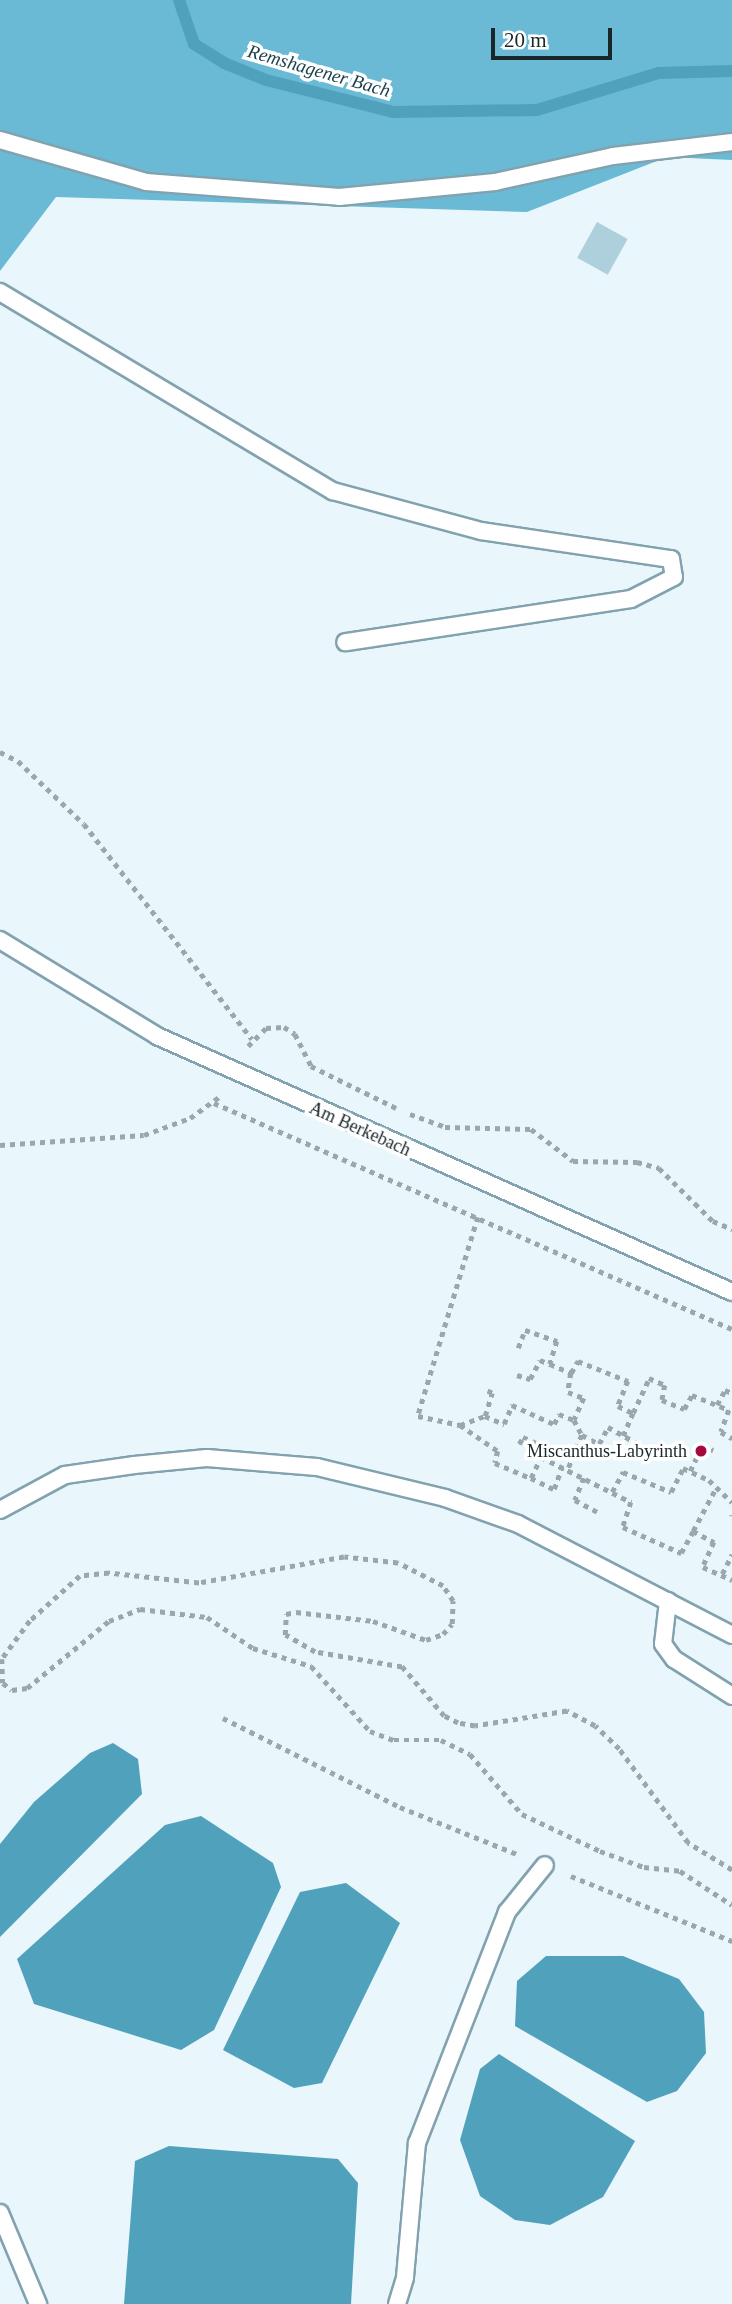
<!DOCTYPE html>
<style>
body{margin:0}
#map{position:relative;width:732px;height:2304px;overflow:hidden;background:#e9f6fb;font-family:Georgia,serif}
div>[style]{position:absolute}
.forest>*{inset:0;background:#6abad5}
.water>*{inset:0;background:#50a1bc}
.stream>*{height:12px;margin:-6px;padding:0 6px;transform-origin:6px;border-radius:6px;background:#50a1bc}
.building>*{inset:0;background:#aed0dd;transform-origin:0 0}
.path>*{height:4.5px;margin-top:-2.25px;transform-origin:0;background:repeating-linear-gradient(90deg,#9aa7ac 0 5px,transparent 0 10px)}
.roads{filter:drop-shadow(2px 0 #81a2ae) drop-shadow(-2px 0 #81a2ae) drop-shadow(0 2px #81a2ae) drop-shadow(0 -2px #81a2ae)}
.service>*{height:16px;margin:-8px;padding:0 8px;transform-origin:8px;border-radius:8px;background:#fff}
.dots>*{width:19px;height:19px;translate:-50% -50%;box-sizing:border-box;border:4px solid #fff;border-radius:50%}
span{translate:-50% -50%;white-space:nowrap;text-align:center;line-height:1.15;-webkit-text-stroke:7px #fff;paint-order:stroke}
.street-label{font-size:18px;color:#19272b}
.poi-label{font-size:18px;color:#19272b}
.right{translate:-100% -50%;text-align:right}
.water-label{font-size:19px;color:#193f4b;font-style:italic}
.scale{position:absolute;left:491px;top:28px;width:121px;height:32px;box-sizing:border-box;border:4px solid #19272b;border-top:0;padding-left:9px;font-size:21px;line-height:24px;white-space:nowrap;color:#19272b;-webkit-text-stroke:5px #fff;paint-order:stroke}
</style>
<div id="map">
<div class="forest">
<div style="clip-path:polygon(0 0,732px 0,732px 160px,667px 157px,527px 212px,56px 197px,0 271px)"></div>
</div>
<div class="water">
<div style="clip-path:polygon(113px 1743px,138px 1759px,142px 1794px,0 1937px,0 1844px,34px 1802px,90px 1753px)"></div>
<div style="clip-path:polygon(201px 1816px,273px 1863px,281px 1887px,214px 2030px,181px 2050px,34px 2004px,17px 1959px,165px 1825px)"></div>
<div style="clip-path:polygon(346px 1883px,400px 1923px,322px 2083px,294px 2088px,223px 2050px,300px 1892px)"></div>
<div style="clip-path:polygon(546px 1956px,623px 1956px,679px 1979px,704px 2012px,706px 2053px,677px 2091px,647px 2102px,515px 2026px,517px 1981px)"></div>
<div style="clip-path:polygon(499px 2054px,635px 2141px,603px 2197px,550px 2225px,515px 2220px,480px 2196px,460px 2140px,480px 2069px)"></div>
<div style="clip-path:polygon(169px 2146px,338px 2159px,358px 2183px,351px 2304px,124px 2304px,135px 2161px)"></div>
</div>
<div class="stream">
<div style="left:179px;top:0;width:46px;rotate:71.2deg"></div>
<div style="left:194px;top:44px;width:36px;rotate:32deg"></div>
<div style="left:224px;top:63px;width:45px;rotate:22deg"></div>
<div style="left:266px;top:80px;width:131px;rotate:14.1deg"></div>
<div style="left:393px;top:112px;width:144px;rotate:-0.8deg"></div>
<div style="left:537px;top:110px;width:127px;rotate:-16.9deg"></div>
<div style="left:659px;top:73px;width:73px;rotate:-1.6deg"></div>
</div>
<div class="building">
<div style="left:597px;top:222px;width:35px;height:41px;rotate:29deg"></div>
</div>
<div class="path">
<div style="left:0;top:752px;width:20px;rotate:27deg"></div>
<div style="left:18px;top:761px;width:91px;rotate:43.7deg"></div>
<div style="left:84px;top:824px;width:273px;rotate:52deg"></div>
<div style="left:248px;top:1046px;width:25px;rotate:-45deg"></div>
<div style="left:266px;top:1028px;width:18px;rotate:-3deg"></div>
<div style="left:284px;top:1027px;width:13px;rotate:32deg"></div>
<div style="left:295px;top:1034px;width:36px;rotate:63deg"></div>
<div style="left:311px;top:1066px;width:95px;rotate:26.3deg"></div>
<div style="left:214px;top:1103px;width:565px;rotate:23.57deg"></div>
<div style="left:410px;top:1114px;width:37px;rotate:20deg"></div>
<div style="left:445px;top:1127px;width:86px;rotate:1.3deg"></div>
<div style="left:531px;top:1129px;width:53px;rotate:37.3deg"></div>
<div style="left:573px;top:1161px;width:64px;rotate:0.9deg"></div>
<div style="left:637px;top:1162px;width:23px;rotate:15deg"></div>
<div style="left:659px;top:1168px;width:76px;rotate:44.5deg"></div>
<div style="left:713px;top:1221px;width:21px;rotate:23deg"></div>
<div style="left:0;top:1145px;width:144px;rotate:-4deg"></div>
<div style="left:144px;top:1135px;width:49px;rotate:-20.3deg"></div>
<div style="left:190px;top:1118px;width:37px;rotate:-36deg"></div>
<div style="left:478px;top:1217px;width:208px;rotate:106.8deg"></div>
<div style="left:418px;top:1416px;width:43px;rotate:12.1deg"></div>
<div style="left:460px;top:1425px;width:46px;rotate:34.4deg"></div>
<div style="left:498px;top:1451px;width:12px;rotate:104deg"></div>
<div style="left:495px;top:1463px;width:39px;rotate:23deg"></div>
<div style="left:531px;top:1478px;width:23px;rotate:-65deg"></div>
<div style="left:541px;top:1457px;width:101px;rotate:26.6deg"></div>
<div style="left:631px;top:1502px;width:26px;rotate:108deg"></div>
<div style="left:623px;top:1527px;width:64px;rotate:24.1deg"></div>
<div style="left:681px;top:1553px;width:25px;rotate:-61deg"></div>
<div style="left:693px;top:1531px;width:24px;rotate:28deg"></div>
<div style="left:714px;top:1542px;width:27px;rotate:114deg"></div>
<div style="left:703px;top:1567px;width:32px;rotate:24deg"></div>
<div style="left:518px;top:1348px;width:19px;rotate:-69deg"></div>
<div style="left:525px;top:1330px;width:34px;rotate:19deg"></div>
<div style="left:557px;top:1341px;width:24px;rotate:107deg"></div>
<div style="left:550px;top:1364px;width:23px;rotate:23deg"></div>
<div style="left:571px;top:1373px;width:19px;rotate:99deg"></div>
<div style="left:568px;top:1392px;width:17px;rotate:21deg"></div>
<div style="left:584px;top:1398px;width:24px;rotate:114deg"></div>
<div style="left:571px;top:1373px;width:14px;rotate:-60deg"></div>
<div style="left:578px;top:1361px;width:54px;rotate:21.8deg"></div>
<div style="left:628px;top:1381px;width:27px;rotate:112deg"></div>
<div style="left:618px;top:1406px;width:17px;rotate:25deg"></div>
<div style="left:633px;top:1413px;width:38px;rotate:-65deg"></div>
<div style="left:649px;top:1378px;width:17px;rotate:24deg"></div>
<div style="left:665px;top:1385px;width:15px;rotate:101deg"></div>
<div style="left:662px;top:1400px;width:24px;rotate:22deg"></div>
<div style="left:684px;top:1409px;width:16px;rotate:-60deg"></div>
<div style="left:692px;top:1395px;width:40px;rotate:22deg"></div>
<div style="left:729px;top:1410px;width:23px;rotate:110deg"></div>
<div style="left:721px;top:1432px;width:13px;rotate:29deg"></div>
<div style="left:517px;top:1375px;width:14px;rotate:17deg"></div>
<div style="left:530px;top:1379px;width:21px;rotate:-62deg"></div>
<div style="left:540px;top:1360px;width:11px;rotate:22deg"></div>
<div style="left:717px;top:1405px;width:17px;rotate:-62deg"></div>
<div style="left:725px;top:1390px;width:8px;rotate:23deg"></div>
<div style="left:485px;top:1416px;width:24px;rotate:-73deg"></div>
<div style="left:492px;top:1393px;width:5px;rotate:-158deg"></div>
<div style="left:460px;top:1425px;width:27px;rotate:-20deg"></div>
<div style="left:485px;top:1416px;width:21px;rotate:23deg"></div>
<div style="left:504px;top:1424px;width:21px;rotate:-67deg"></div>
<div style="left:512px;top:1405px;width:46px;rotate:24.3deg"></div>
<div style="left:554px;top:1424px;width:11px;rotate:-63deg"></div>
<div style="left:559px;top:1414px;width:16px;rotate:22deg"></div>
<div style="left:574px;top:1420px;width:17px;rotate:62deg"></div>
<div style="left:582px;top:1435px;width:38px;rotate:112deg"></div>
<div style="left:582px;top:1435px;width:19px;rotate:28deg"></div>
<div style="left:599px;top:1444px;width:19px;rotate:-62deg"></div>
<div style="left:608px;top:1427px;width:51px;rotate:29.1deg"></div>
<div style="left:653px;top:1452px;width:6px;rotate:-45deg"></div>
<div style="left:623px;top:1436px;width:25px;rotate:-67deg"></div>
<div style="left:519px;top:1444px;width:8px;rotate:-60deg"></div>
<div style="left:523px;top:1437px;width:24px;rotate:24deg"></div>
<div style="left:545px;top:1447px;width:11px;rotate:112deg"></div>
<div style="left:690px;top:1471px;width:28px;rotate:-64deg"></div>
<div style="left:702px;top:1446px;width:12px;rotate:20deg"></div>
<div style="left:531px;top:1478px;width:25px;rotate:26deg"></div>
<div style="left:554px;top:1489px;width:23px;rotate:-70deg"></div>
<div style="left:584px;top:1478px;width:24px;rotate:112deg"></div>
<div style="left:575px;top:1500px;width:27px;rotate:28deg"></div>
<div style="left:612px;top:1492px;width:23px;rotate:-61deg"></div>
<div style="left:623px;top:1472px;width:52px;rotate:22.6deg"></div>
<div style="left:671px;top:1492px;width:27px;rotate:-63deg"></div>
<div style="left:683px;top:1468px;width:29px;rotate:25deg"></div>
<div style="left:709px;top:1480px;width:32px;rotate:44deg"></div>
<div style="left:732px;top:1515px;width:1px;rotate:90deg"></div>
<div style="left:693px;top:1531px;width:49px;rotate:-61.9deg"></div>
<div style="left:722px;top:1574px;width:22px;rotate:-63deg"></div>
<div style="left:223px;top:1718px;width:198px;rotate:26.7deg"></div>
<div style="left:400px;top:1807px;width:126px;rotate:21.9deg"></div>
<div style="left:732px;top:1870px;width:52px;rotate:-148.5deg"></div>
<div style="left:688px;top:1843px;width:117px;rotate:-126.3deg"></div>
<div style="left:619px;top:1749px;width:33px;rotate:-136deg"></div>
<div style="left:595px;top:1726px;width:32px;rotate:-152deg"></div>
<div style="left:567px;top:1711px;width:93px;rotate:170.7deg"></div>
<div style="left:475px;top:1726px;width:17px;rotate:-170deg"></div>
<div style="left:458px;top:1723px;width:16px;rotate:-153deg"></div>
<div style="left:444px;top:1716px;width:65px;rotate:-130.6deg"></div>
<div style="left:402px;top:1667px;width:88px;rotate:-170.2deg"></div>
<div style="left:315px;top:1652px;width:34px;rotate:-150deg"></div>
<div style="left:285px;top:1635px;width:21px;rotate:-87deg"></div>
<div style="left:286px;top:1614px;width:10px;rotate:-11deg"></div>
<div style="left:296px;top:1612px;width:78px;rotate:6.7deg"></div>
<div style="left:373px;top:1621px;width:56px;rotate:19.7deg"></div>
<div style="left:426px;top:1640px;width:18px;rotate:-19deg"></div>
<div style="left:443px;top:1634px;width:13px;rotate:-48deg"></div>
<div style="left:452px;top:1624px;width:23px;rotate:-88deg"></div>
<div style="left:453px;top:1601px;width:18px;rotate:-124deg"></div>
<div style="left:443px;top:1586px;width:51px;rotate:-152.9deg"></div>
<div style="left:398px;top:1563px;width:54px;rotate:-173.7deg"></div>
<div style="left:344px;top:1557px;width:147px;rotate:169.8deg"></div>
<div style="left:199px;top:1583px;width:91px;rotate:-173.7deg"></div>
<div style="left:109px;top:1573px;width:29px;rotate:174deg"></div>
<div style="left:80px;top:1576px;width:67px;rotate:138deg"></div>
<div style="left:30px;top:1621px;width:47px;rotate:126.4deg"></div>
<div style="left:2px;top:1659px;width:24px;rotate:88deg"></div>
<div style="left:3px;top:1683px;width:11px;rotate:38deg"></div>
<div style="left:12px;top:1690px;width:15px;rotate:-8deg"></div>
<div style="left:27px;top:1688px;width:106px;rotate:-39.3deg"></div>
<div style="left:109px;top:1621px;width:33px;rotate:-21deg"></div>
<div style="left:140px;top:1609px;width:67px;rotate:6.8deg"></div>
<div style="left:207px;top:1617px;width:55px;rotate:34deg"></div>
<div style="left:253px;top:1648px;width:61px;rotate:17.2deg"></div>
<div style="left:311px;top:1666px;width:88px;rotate:47.8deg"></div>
<div style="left:370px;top:1731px;width:26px;rotate:21deg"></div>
<div style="left:394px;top:1740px;width:47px"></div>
<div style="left:441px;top:1740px;width:32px;rotate:26deg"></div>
<div style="left:470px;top:1754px;width:79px;rotate:49.1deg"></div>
<div style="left:522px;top:1814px;width:86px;rotate:25.4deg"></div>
<div style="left:600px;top:1851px;width:47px;rotate:20deg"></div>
<div style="left:644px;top:1867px;width:36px;rotate:6deg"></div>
<div style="left:680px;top:1871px;width:62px;rotate:33.2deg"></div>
<div style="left:571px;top:1876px;width:174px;rotate:22deg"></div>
</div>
<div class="roads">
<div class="service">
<div style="left:0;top:140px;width:152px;rotate:16deg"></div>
<div style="left:146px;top:182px;width:194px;rotate:4.4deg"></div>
<div style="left:339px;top:197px;width:157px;rotate:-5.5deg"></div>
<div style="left:495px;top:182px;width:121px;rotate:-12.4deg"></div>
<div style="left:613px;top:156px;width:120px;rotate:-6.7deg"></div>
<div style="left:0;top:292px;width:388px;rotate:30.9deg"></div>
<div style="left:333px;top:491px;width:153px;rotate:15.1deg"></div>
<div style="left:481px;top:531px;width:192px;rotate:8.4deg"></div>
<div style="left:671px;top:559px;width:18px;rotate:81deg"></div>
<div style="left:674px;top:577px;width:48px;rotate:152.9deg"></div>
<div style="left:631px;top:599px;width:289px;rotate:171.4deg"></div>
<div style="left:0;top:940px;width:184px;rotate:31.4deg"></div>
<div style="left:157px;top:1036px;width:629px;rotate:24deg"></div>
<div style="left:0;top:1510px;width:74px;rotate:-28.3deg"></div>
<div style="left:65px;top:1475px;width:70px;rotate:-8.2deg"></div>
<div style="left:134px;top:1465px;width:73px;rotate:-5.5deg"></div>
<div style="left:207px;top:1458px;width:110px;rotate:4.7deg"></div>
<div style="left:317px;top:1467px;width:132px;rotate:13.6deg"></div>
<div style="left:445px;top:1498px;width:77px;rotate:19.6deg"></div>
<div style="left:518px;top:1524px;width:241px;rotate:27.4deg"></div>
<div style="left:668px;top:1601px;width:43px;rotate:96.6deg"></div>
<div style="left:663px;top:1644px;width:19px;rotate:54deg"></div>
<div style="left:674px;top:1659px;width:69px;rotate:32.5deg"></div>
<div style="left:0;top:2213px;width:99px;rotate:67.3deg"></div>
<div style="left:397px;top:2304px;width:28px;rotate:-73deg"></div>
<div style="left:405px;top:2277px;width:135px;rotate:-84.9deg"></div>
<div style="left:417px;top:2143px;width:248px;rotate:-68.7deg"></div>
<div style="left:507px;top:1912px;width:60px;rotate:-51deg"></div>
</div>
</div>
<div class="dots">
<div style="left:701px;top:1451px;background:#a40a3e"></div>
</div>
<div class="street-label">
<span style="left:360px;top:1129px;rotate:24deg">Am Berkebach</span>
</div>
<div class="poi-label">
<span class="right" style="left:687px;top:1451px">Miscanthus-Labyrinth</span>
</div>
<div class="water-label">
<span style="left:319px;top:71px;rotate:16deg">Remshagener Bach</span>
</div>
<div class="scale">20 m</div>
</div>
